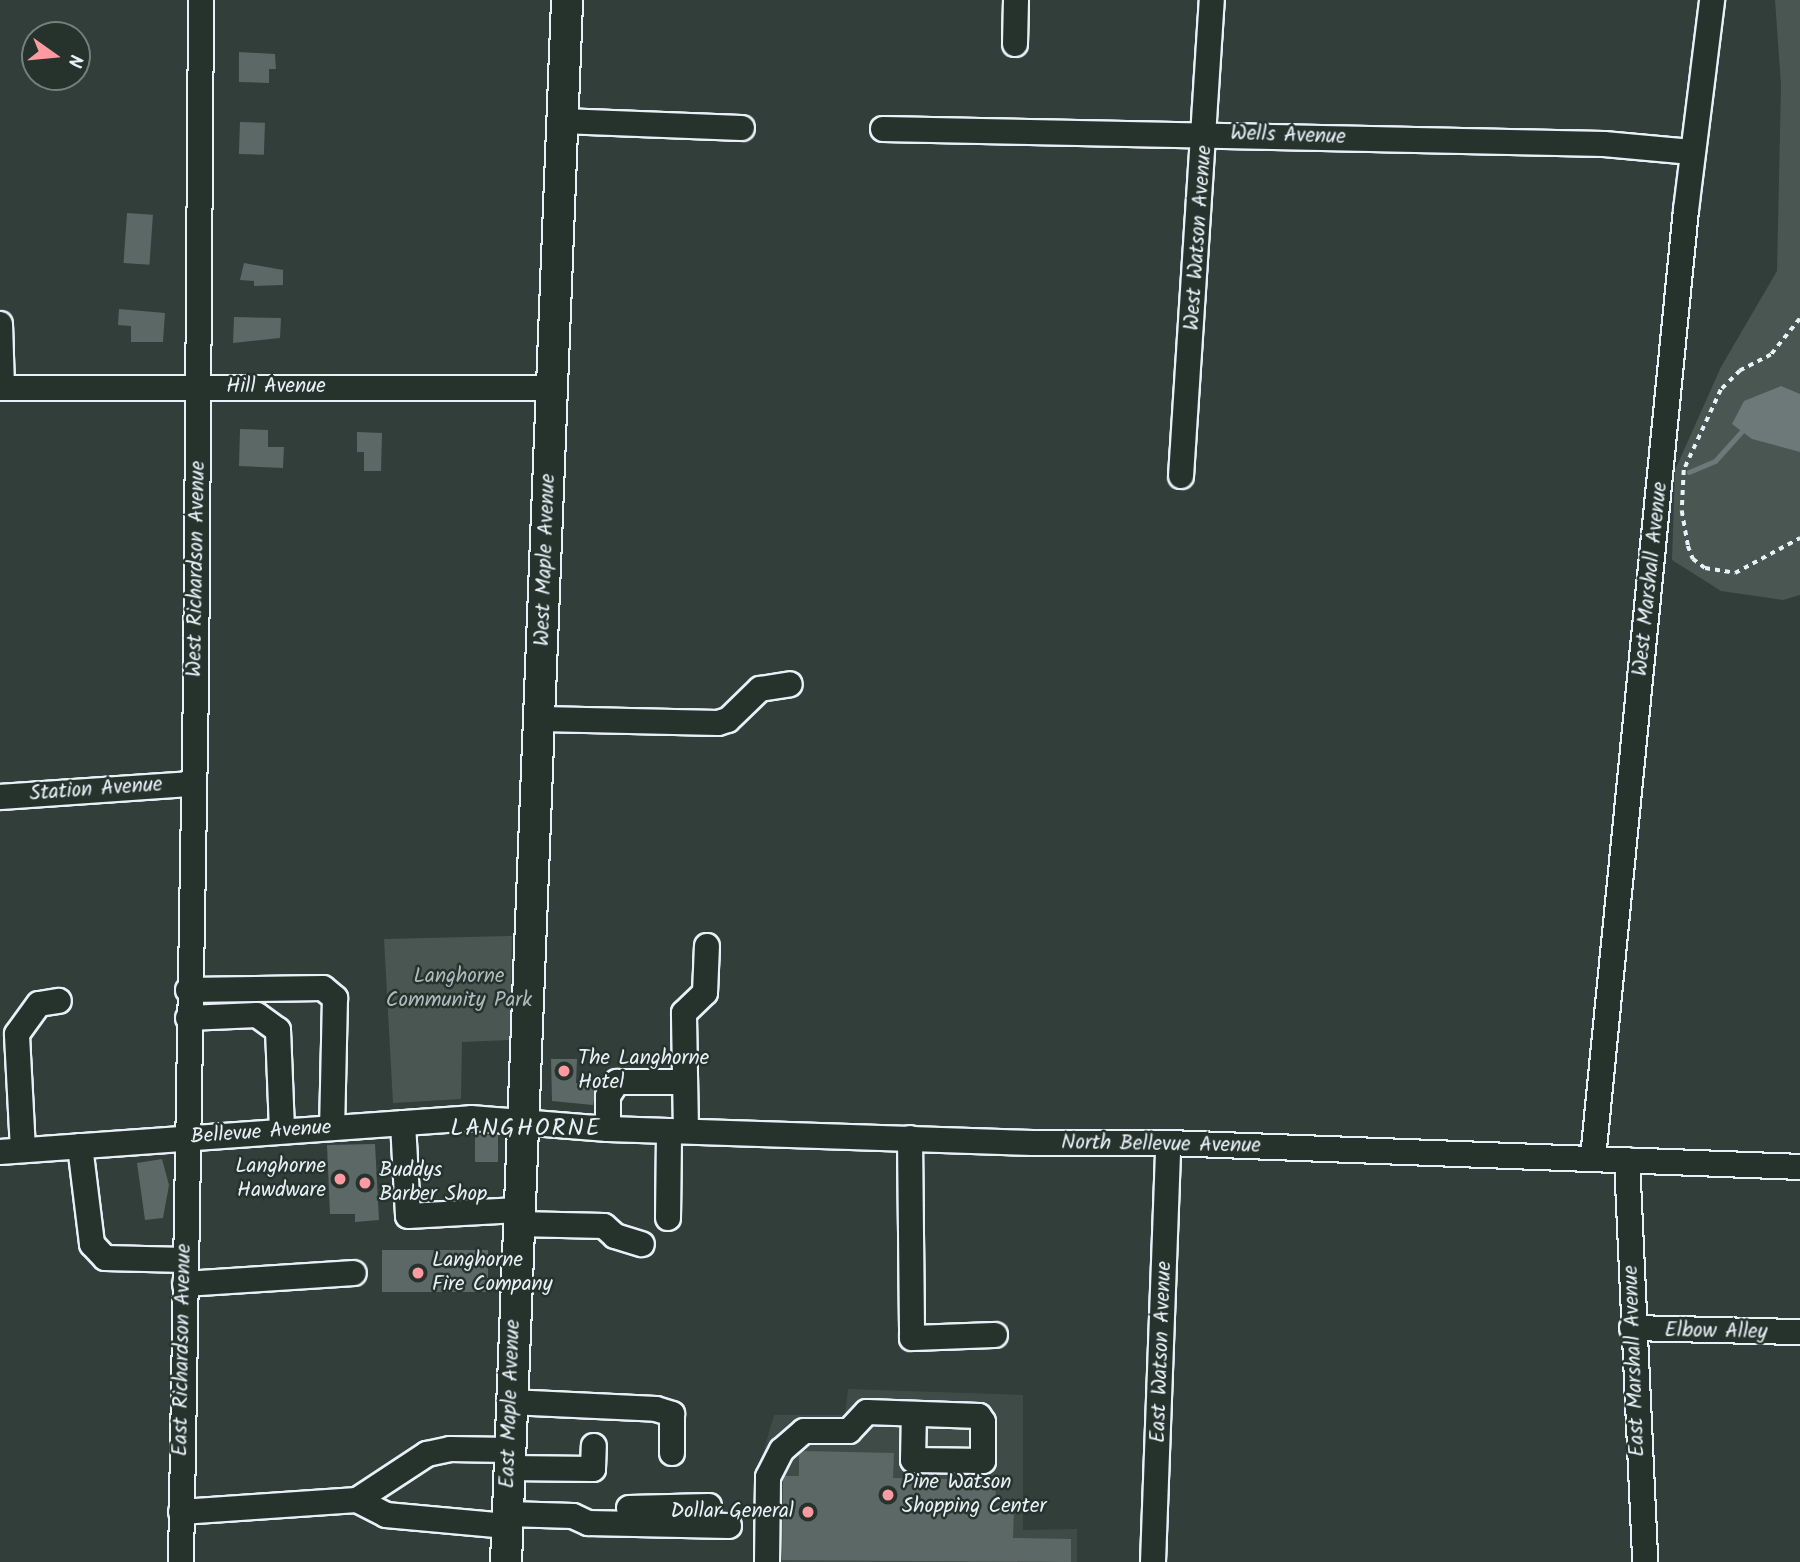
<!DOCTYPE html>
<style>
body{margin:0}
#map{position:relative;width:1800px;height:1562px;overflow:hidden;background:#323e39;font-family:Kalam,sans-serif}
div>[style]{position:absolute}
.built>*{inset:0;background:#3f4b46}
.green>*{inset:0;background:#495651}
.water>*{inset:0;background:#6d7978}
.stream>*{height:5px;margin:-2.5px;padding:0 2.5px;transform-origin:2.5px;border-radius:2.5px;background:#6d7978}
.building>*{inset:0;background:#5c6865;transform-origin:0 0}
.path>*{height:3.5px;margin-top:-1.75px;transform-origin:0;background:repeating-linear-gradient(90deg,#e8f1f8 0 5px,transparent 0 10px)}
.roads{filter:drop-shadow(2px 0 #e8f1f8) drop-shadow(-2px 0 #e8f1f8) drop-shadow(0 2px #e8f1f8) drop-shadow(0 -2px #e8f1f8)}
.minor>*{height:24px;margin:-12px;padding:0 12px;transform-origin:12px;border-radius:12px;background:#26332d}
.major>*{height:30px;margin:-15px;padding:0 15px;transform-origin:15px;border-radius:15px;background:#26332d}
.dots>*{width:19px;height:19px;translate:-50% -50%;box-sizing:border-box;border:4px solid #26332d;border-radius:50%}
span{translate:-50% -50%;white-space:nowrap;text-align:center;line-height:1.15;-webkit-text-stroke:5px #26332d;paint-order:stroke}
.street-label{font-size:21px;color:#e8f1f8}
.park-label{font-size:21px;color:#b0bbbe}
.poi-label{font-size:21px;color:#e8f1f8}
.left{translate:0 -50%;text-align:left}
.right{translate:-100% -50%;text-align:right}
.quarter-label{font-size:24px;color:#e8f1f8;letter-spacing:2px}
.north{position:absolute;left:21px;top:21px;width:70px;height:70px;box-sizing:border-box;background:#26332d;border:2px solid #747f7e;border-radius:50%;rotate:105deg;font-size:19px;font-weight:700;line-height:28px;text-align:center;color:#e8f1f8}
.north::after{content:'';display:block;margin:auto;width:24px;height:32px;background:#ff9aa2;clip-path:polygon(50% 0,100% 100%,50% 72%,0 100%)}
</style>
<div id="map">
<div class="built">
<div style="clip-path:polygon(848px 1389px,1023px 1395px,1023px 1530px,1077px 1529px,1077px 1562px,754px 1562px,760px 1464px,774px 1415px,845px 1415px)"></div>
</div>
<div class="green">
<div style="clip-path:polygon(1775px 0,1800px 0,1800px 595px,1783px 600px,1721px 591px,1672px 560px,1675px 470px,1721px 367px,1777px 271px,1781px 85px)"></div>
<div style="clip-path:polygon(512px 936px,510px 1040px,462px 1042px,461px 1099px,393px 1103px,384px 939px)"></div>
</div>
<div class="water">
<div style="clip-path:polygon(1781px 386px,1800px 394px,1800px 452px,1752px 439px,1732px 424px,1744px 401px)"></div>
</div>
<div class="stream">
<div style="left:1689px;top:472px;width:28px;rotate:-23deg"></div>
<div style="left:1715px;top:461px;width:39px;rotate:-48deg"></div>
</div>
<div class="building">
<div style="clip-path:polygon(239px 52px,275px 54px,276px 69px,269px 69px,269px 83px,239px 82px)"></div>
<div style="left:240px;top:122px;width:25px;height:32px;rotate:2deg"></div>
<div style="left:127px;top:213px;width:26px;height:50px;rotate:4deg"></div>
<div style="clip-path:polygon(244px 263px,283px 270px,283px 285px,254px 286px,254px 281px,240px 280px)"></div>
<div style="clip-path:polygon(119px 309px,165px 313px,163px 342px,131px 342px,131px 326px,118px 325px)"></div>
<div style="clip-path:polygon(234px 317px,281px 318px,280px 338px,233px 343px)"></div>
<div style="clip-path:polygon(240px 429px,268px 430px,268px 447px,284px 447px,283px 468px,239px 466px)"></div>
<div style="clip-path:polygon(357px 432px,382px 433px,381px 471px,364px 471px,364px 452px,357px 452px)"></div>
<div style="clip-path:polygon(551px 1059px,577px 1059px,576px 1083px,597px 1086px,593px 1105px,552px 1101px)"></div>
<div style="left:475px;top:1135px;width:23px;height:27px"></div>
<div style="clip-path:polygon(375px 1144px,379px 1220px,355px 1222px,355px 1214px,330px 1214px,327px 1145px)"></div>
<div style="clip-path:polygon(162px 1159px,169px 1185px,163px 1218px,145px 1220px,137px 1163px)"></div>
<div style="left:488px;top:1250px;width:42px;height:106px;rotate:90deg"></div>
<div style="clip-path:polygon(804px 1451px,894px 1453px,893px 1478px,996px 1480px,995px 1510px,1014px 1510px,1013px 1538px,1071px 1539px,1071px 1562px,782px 1560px,783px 1481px,785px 1476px,799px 1476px,799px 1455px)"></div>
</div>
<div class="path">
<div style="left:1800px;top:319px;width:46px;rotate:128.9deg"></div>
<div style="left:1771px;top:355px;width:35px;rotate:153deg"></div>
<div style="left:1740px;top:371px;width:27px;rotate:135deg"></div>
<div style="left:1721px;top:390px;width:88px;rotate:114.8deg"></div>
<div style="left:1684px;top:470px;width:41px;rotate:92.8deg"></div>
<div style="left:1682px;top:511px;width:36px;rotate:80deg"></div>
<div style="left:1688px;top:546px;width:14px;rotate:69deg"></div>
<div style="left:1693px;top:559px;width:15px;rotate:37deg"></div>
<div style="left:1705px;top:568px;width:30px;rotate:9deg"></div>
<div style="left:1735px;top:573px;width:74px;rotate:-28.3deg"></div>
</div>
<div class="roads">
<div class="minor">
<div style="left:1015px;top:44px;width:44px;rotate:-88.7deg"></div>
<div style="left:561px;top:121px;width:181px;rotate:2.2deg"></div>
<div style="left:883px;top:129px;width:721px;rotate:1.19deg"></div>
<div style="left:1604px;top:144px;width:88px;rotate:5.2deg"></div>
<div style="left:0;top:324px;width:64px;rotate:88.2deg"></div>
<div style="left:0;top:388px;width:553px"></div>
<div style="left:1181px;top:476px;width:477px;rotate:-86.3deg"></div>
<div style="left:541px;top:719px;width:177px;rotate:1.3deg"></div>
<div style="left:718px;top:723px;width:10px;rotate:-17deg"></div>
<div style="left:728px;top:720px;width:45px;rotate:-44.1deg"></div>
<div style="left:760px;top:689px;width:30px;rotate:-9deg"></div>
<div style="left:0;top:797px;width:192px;rotate:-3.9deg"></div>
<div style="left:188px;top:990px;width:135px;rotate:-0.8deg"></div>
<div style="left:323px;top:988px;width:16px;rotate:40deg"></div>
<div style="left:335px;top:998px;width:130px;rotate:91.3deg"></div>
<div style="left:188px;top:1018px;width:69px;rotate:-2.5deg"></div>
<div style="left:257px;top:1015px;width:26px;rotate:36deg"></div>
<div style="left:278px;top:1030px;width:101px;rotate:87.7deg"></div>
<div style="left:403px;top:1123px;width:93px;rotate:86.9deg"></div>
<div style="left:408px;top:1216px;width:110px;rotate:-3.1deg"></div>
<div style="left:608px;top:1129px;width:33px;rotate:-90deg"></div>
<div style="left:608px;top:1096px;width:17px;rotate:-57deg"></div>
<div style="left:617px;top:1082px;width:67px"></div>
<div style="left:686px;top:1131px;width:118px;rotate:-91deg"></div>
<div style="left:684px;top:1013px;width:29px;rotate:-44deg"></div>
<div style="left:705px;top:993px;width:47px;rotate:-87.6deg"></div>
<div style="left:910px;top:1138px;width:200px;rotate:89.4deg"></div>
<div style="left:912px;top:1338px;width:83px;rotate:-2.1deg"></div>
<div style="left:80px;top:1146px;width:99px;rotate:83deg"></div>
<div style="left:92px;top:1244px;width:19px;rotate:47deg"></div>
<div style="left:105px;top:1258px;width:80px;rotate:1.4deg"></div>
<div style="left:23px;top:1150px;width:116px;rotate:-93deg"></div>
<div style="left:17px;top:1034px;width:37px;rotate:-54deg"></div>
<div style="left:39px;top:1004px;width:20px;rotate:-9deg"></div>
<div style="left:0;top:1152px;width:472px;rotate:-4.1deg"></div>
<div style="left:471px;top:1118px;width:137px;rotate:4.6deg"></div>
<div style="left:608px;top:1129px;width:425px;rotate:1.9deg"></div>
<div style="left:1033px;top:1143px;width:135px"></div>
<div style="left:1168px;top:1143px;width:632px;rotate:2.17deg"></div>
<div style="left:1593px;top:1158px;width:953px;rotate:-84.4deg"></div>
<div style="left:1686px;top:210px;width:212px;rotate:-82.9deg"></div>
<div style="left:1627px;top:1160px;width:402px;rotate:87.4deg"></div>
<div style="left:668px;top:1218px;width:87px;rotate:-89.3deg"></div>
<div style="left:518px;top:1224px;width:86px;rotate:1.3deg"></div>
<div style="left:604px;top:1226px;width:15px;rotate:42deg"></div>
<div style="left:615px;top:1236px;width:28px;rotate:17deg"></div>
<div style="left:185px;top:1284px;width:169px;rotate:-3.7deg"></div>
<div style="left:1632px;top:1328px;width:168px;rotate:1.4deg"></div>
<div style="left:510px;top:1402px;width:146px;rotate:2.7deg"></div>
<div style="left:656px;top:1409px;width:17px;rotate:17deg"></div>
<div style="left:672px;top:1414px;width:39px;rotate:90deg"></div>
<div style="left:509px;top:1468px;width:84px;rotate:0.7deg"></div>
<div style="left:593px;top:1469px;width:23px;rotate:-88deg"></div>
<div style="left:357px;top:1500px;width:33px;rotate:27deg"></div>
<div style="left:386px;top:1515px;width:121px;rotate:5.2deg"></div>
<div style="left:629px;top:1508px;width:80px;rotate:-1.4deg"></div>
<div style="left:181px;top:1512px;width:176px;rotate:-3.9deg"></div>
<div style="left:357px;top:1500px;width:84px;rotate:-33.3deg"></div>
<div style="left:427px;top:1454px;width:24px;rotate:-12deg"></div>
<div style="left:450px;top:1449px;width:59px;rotate:1deg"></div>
<div style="left:508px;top:1514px;width:65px;rotate:1.8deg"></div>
<div style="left:573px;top:1516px;width:17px;rotate:25deg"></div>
<div style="left:588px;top:1523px;width:141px;rotate:1.2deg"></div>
<div style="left:181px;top:1562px;width:875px;rotate:-89.02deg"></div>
<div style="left:196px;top:687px;width:687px;rotate:-89.58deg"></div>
<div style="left:767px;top:1562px;width:85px;rotate:-89.3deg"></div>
<div style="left:768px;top:1477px;width:30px;rotate:-63deg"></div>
<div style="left:782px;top:1450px;width:29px;rotate:-41deg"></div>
<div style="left:804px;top:1431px;width:45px"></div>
<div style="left:849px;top:1431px;width:26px;rotate:-47deg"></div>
<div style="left:867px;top:1412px;width:112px;rotate:2deg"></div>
<div style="left:979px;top:1416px;width:7px;rotate:56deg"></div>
<div style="left:983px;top:1422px;width:39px;rotate:90deg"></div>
<div style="left:983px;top:1461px;width:70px;rotate:-179.2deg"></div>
<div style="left:913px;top:1460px;width:46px;rotate:-88.8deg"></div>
<div style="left:1153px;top:1562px;width:419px;rotate:-87.9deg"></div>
</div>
<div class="major">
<div style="left:506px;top:1562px;width:1563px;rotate:-87.76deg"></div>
</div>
</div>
<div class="dots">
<div style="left:564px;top:1071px;background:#ff9aa2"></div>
<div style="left:340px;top:1179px;background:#ff9aa2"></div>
<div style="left:365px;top:1183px;background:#ff9aa2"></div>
<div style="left:418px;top:1273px;background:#ff9aa2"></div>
<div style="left:888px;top:1495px;background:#ff9aa2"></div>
<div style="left:808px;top:1512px;background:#ff9aa2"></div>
</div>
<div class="street-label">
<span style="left:1288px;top:136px;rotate:2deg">Wells Avenue</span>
<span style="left:1199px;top:238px;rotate:-86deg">West Watson Avenue</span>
<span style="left:276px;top:387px">Hill Avenue</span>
<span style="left:546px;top:560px;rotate:-88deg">West Maple Avenue</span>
<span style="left:197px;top:569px;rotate:-89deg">West Richardson Avenue</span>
<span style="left:1651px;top:579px;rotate:-84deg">West Marshall Avenue</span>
<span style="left:96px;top:790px;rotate:-4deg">Station Avenue</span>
<span style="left:261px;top:1133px;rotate:-4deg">Bellevue Avenue</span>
<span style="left:1161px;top:1145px;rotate:1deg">North Bellevue Avenue</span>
<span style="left:1716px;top:1332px;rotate:1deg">Elbow Alley</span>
<span style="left:183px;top:1350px;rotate:-89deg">East Richardson Avenue</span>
<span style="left:1162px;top:1352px;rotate:-88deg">East Watson Avenue</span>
<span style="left:1635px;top:1361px;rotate:-92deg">East Marshall Avenue</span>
<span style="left:511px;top:1404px;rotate:-88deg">East Maple Avenue</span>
</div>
<div class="park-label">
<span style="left:459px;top:989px">Langhorne<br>Community Park</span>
</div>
<div class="poi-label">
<span class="left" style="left:578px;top:1071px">The Langhorne<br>Hotel</span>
<span class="right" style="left:326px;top:1179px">Langhorne<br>Hawdware</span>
<span class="left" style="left:379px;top:1183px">Buddys<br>Barber Shop</span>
<span class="left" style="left:432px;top:1273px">Langhorne<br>Fire Company</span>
<span class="left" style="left:902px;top:1495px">Pine Watson<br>Shopping Center</span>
<span class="right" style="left:794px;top:1512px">Dollar General</span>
</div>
<div class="quarter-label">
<span style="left:526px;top:1129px">LANGHORNE</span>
</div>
<div class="north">N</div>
</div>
